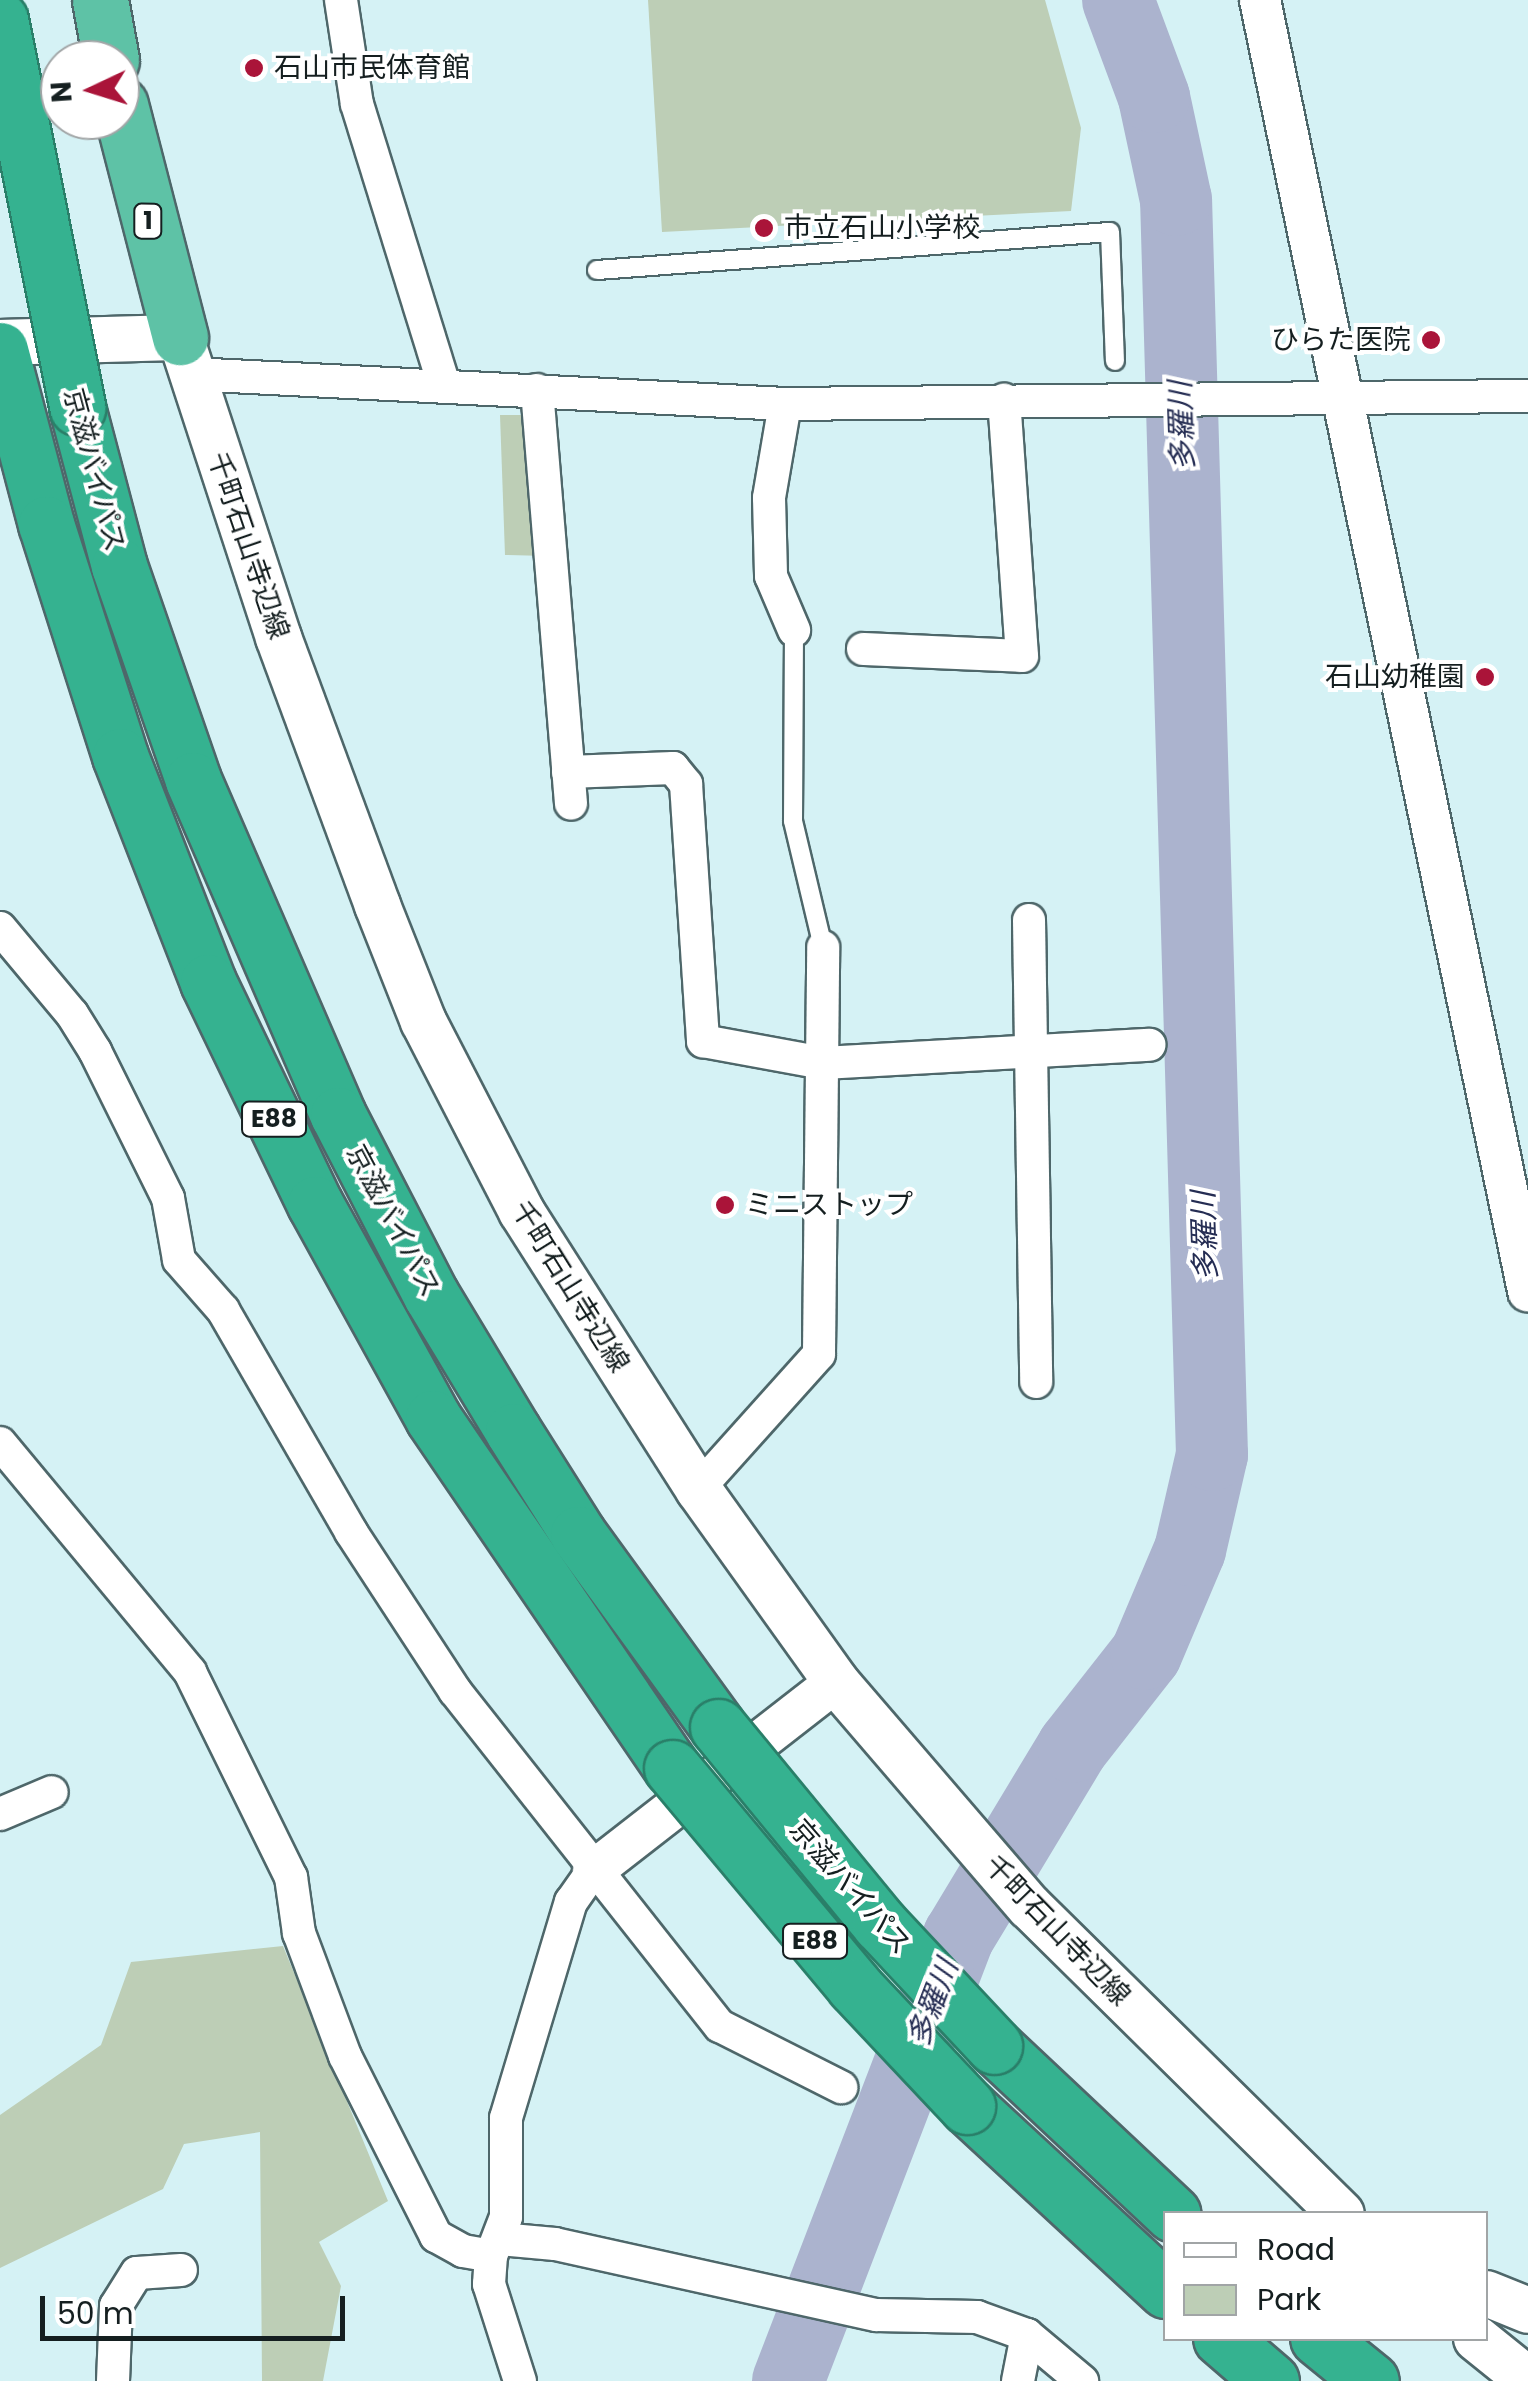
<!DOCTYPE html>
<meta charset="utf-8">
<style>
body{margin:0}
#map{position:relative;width:1528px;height:2381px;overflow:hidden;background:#d5f2f5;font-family:Poppins,"Noto Sans JP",sans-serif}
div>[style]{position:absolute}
.green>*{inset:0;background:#bdceb6}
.river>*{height:72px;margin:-36px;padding:0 36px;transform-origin:36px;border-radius:36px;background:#abb3ce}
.roads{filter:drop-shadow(2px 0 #4e676a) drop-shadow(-2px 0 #4e676a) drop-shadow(0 2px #4e676a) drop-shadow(0 -2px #4e676a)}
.service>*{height:18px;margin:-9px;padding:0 9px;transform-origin:9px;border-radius:9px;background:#fff}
.minor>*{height:32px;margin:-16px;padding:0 16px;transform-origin:16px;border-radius:16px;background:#fff}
.tertiary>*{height:40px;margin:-20px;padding:0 20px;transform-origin:20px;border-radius:20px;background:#fff}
.secondary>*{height:45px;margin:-22.5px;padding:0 22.5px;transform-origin:22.5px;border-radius:22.5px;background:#fff}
.trunk>*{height:55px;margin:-27.5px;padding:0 27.5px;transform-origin:27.5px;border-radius:27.5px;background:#5ec2a6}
.motorway>*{height:55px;margin:-27.5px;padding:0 27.5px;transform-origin:27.5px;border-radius:27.5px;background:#35b290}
.bridges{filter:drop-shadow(2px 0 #2a7f69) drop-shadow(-2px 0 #2a7f69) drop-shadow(0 2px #2a7f69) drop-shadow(0 -2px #2a7f69)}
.motorway-bridge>*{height:55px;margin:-27.5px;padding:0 27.5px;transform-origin:27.5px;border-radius:27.5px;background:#35b290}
.dots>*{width:28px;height:28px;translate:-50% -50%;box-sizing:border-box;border:5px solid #fff;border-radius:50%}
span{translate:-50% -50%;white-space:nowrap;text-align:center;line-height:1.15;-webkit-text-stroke:8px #fff;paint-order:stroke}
.shield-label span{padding:2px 8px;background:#fff;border:2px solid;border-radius:8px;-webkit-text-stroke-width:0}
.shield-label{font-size:25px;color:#151f20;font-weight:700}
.poi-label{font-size:28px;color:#151f20}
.left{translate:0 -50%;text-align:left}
.right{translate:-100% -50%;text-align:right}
.street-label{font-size:28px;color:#151f20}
.water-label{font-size:30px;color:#252d53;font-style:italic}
.legend{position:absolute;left:1163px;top:2211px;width:325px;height:130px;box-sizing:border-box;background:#fff;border:2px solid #a1a5a6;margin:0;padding:12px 18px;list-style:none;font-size:30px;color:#151f20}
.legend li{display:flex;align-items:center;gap:20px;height:50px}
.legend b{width:50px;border:2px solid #a1a5a6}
.north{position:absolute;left:40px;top:40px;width:100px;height:100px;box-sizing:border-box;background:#fff;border:2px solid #a1a5a6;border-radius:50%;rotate:266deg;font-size:28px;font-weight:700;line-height:40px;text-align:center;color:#151f20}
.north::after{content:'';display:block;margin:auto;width:35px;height:45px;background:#aa1439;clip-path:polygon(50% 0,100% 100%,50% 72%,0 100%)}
.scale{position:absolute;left:40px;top:2296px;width:305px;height:45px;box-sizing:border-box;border:5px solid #151f20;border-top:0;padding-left:12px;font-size:30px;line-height:35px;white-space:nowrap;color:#151f20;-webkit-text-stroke:8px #fff;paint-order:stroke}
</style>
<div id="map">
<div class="green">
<div style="clip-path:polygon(648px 0,1045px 0,1081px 128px,1071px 211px,662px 232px)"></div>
<div style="clip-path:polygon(500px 415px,522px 415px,536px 425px,546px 556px,505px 555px)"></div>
<div style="clip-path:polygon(283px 1946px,388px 2201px,319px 2242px,341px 2286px,323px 2381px,262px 2381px,260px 2132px,184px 2144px,163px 2189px,0 2268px,0 2115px,101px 2045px,131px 1962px)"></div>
</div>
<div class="river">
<div style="left:788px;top:2381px;width:477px;rotate:-69deg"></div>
<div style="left:959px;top:1936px;width:221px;rotate:-58.9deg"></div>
<div style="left:1073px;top:1747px;width:118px;rotate:-51.9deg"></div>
<div style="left:1146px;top:1654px;width:113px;rotate:-67.1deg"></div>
<div style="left:1190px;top:1550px;width:98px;rotate:-77deg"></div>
<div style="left:1212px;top:1455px;width:1256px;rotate:-91.64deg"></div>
<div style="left:1176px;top:200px;width:105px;rotate:-102.1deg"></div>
<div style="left:1154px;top:97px;width:103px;rotate:-110.4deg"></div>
</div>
<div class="roads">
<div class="service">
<div style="left:597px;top:270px;width:514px;rotate:-4.24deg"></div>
<div style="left:1110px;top:232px;width:129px;rotate:87.8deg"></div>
<div style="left:794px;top:630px;width:191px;rotate:90.3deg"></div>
<div style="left:793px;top:821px;width:130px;rotate:76.6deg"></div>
</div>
<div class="minor">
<div style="left:341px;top:0;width:105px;rotate:81.3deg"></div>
<div style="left:357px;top:104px;width:294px;rotate:72.8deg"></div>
<div style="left:191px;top:374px;width:595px;rotate:2.89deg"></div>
<div style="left:785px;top:404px;width:743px;rotate:-0.62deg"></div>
<div style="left:537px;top:390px;width:415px;rotate:85.3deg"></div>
<div style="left:785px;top:404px;width:95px;rotate:99.7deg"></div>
<div style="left:769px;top:498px;width:78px;rotate:88.5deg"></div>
<div style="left:771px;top:576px;width:59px;rotate:66.9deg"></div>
<div style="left:863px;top:649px;width:159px;rotate:2.5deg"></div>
<div style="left:1022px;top:656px;width:257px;rotate:-94deg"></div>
<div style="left:568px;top:772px;width:105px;rotate:-2.2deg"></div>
<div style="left:673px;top:768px;width:21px;rotate:51deg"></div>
<div style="left:686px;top:784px;width:258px;rotate:86.2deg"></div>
<div style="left:703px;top:1041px;width:122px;rotate:10.4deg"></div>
<div style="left:823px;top:1063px;width:327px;rotate:-3.2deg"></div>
<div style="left:1029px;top:920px;width:462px;rotate:89.1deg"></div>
<div style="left:0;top:928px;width:112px;rotate:50.1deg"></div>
<div style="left:72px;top:1014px;width:44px;rotate:58.1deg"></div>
<div style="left:95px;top:1051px;width:164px;rotate:63.6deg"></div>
<div style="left:168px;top:1198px;width:63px;rotate:79.9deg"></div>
<div style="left:179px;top:1260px;width:67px;rotate:48.7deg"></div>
<div style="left:223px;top:1310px;width:256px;rotate:60deg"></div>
<div style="left:351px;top:1532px;width:190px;rotate:56.8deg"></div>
<div style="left:455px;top:1691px;width:427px;rotate:51.7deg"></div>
<div style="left:720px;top:2026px;width:136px;rotate:26.8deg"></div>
<div style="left:0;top:1443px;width:298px;rotate:50.3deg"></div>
<div style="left:190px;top:1672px;width:229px;rotate:63.8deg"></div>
<div style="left:291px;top:1877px;width:57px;rotate:81.9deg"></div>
<div style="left:299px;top:1933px;width:131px;rotate:69.5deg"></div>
<div style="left:345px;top:2056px;width:202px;rotate:63.2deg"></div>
<div style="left:436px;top:2236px;width:31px;rotate:29deg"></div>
<div style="left:463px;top:2251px;width:28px;rotate:10deg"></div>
<div style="left:698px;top:1489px;width:181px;rotate:-48.1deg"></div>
<div style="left:819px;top:1354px;width:407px;rotate:-89.4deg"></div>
<div style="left:0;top:1814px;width:56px;rotate:-22.9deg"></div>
<div style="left:500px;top:2239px;width:55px;rotate:5.2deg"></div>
<div style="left:555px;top:2244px;width:329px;rotate:12.5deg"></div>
<div style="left:876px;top:2315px;width:101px;rotate:1.1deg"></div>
<div style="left:977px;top:2317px;width:53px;rotate:19.8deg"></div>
<div style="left:1027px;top:2335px;width:72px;rotate:39.9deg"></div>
<div style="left:113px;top:2381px;width:75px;rotate:-87.7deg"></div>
<div style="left:116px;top:2306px;width:39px;rotate:-58deg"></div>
<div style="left:137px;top:2273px;width:44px;rotate:-3.9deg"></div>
<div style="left:520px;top:2381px;width:102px;rotate:-107.7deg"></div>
<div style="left:489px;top:2284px;width:28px;rotate:-86deg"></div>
<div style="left:491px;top:2256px;width:42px;rotate:-69deg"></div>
<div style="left:506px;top:2217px;width:99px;rotate:-90deg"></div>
<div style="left:506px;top:2118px;width:226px;rotate:-73.3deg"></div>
<div style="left:571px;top:1902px;width:38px;rotate:-55deg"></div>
<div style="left:1018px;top:2381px;width:47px;rotate:-78.9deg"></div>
</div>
<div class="tertiary">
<div style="left:1260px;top:0;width:1319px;rotate:78.27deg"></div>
<div style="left:593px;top:1871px;width:308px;rotate:-37.9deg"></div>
</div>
<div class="secondary">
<div style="left:0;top:342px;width:180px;rotate:-1.6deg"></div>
<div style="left:180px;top:337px;width:316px;rotate:71.9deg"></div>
<div style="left:278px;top:637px;width:286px;rotate:69.7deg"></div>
<div style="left:377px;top:905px;width:125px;rotate:68.4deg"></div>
<div style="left:423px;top:1021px;width:214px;rotate:62.7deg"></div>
<div style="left:521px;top:1211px;width:330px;rotate:57.5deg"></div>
<div style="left:698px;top:1489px;width:237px;rotate:54.4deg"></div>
<div style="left:836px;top:1682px;width:296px;rotate:49.3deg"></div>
<div style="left:1029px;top:1906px;width:438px;rotate:44.6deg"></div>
<div style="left:1486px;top:2293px;width:45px;rotate:22deg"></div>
<div style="left:1476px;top:2338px;width:67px;rotate:38.9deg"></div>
</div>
<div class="trunk">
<div style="left:100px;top:0;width:61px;rotate:79.6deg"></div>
<div style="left:120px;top:105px;width:240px;rotate:75.5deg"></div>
</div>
<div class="motorway">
<div style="left:0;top:350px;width:180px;rotate:75.2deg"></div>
<div style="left:46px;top:524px;width:244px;rotate:72.3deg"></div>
<div style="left:120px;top:756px;width:243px;rotate:68.7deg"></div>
<div style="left:208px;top:982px;width:246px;rotate:64.3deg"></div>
<div style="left:315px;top:1204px;width:244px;rotate:61.1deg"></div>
<div style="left:433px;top:1418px;width:424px;rotate:55.7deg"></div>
<div style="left:77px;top:407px;width:164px;rotate:75.2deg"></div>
<div style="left:119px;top:566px;width:226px;rotate:70.9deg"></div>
<div style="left:193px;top:780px;width:365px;rotate:66.6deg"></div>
<div style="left:338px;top:1115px;width:203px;rotate:62.7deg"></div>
<div style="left:431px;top:1295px;width:159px;rotate:58.9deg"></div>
<div style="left:513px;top:1431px;width:122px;rotate:57.7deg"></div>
<div style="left:578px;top:1534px;width:238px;rotate:54deg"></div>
<div style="left:994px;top:2046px;width:245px;rotate:43.2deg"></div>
<div style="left:967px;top:2106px;width:271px;rotate:42.8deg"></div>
<div style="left:1221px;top:2338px;width:66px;rotate:40.7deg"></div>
<div style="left:1318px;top:2338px;width:68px;rotate:39.1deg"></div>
</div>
</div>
<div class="bridges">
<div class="motorway-bridge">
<div style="left:0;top:20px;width:395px;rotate:78.7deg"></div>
<div style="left:718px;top:1727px;width:255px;rotate:50.6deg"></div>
<div style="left:880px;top:1924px;width:167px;rotate:46.9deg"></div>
<div style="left:672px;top:1768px;width:284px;rotate:50.1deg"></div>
<div style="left:854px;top:1986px;width:165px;rotate:46.7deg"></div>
</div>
</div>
<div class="dots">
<div style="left:254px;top:68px;background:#aa1439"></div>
<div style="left:764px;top:228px;background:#aa1439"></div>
<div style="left:1431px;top:340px;background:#aa1439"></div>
<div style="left:1485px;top:677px;background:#aa1439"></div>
<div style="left:725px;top:1205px;background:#aa1439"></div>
</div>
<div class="shield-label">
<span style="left:148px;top:221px">1</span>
<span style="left:274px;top:1119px">E88</span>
<span style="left:815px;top:1941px">E88</span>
</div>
<div class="poi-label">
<span class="left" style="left:274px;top:68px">石山市民体育館</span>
<span class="left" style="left:784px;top:228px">市立石山小学校</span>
<span class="right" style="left:1411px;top:340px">ひらた医院</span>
<span class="right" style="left:1465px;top:677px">石山幼稚園</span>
<span class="left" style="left:745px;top:1205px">ミニストップ</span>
</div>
<div class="street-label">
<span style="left:94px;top:470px;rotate:75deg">京滋バイパス</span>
<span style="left:248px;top:546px;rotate:71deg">千町石山寺辺線</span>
<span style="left:393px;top:1221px;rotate:62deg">京滋バイパス</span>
<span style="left:570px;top:1287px;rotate:58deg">千町石山寺辺線</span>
<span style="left:850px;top:1887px;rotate:49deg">京滋バイパス</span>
<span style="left:1057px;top:1931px;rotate:46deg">千町石山寺辺線</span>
</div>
<div class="water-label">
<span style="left:1182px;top:426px;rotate:-92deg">多羅川</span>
<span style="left:1205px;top:1236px;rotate:-92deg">多羅川</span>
<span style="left:933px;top:2003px;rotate:-69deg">多羅川</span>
</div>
<ul class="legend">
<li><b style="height:12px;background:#fff"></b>Road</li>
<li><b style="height:28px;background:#bdceb6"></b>Park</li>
</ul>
<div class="north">N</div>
<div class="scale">50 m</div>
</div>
